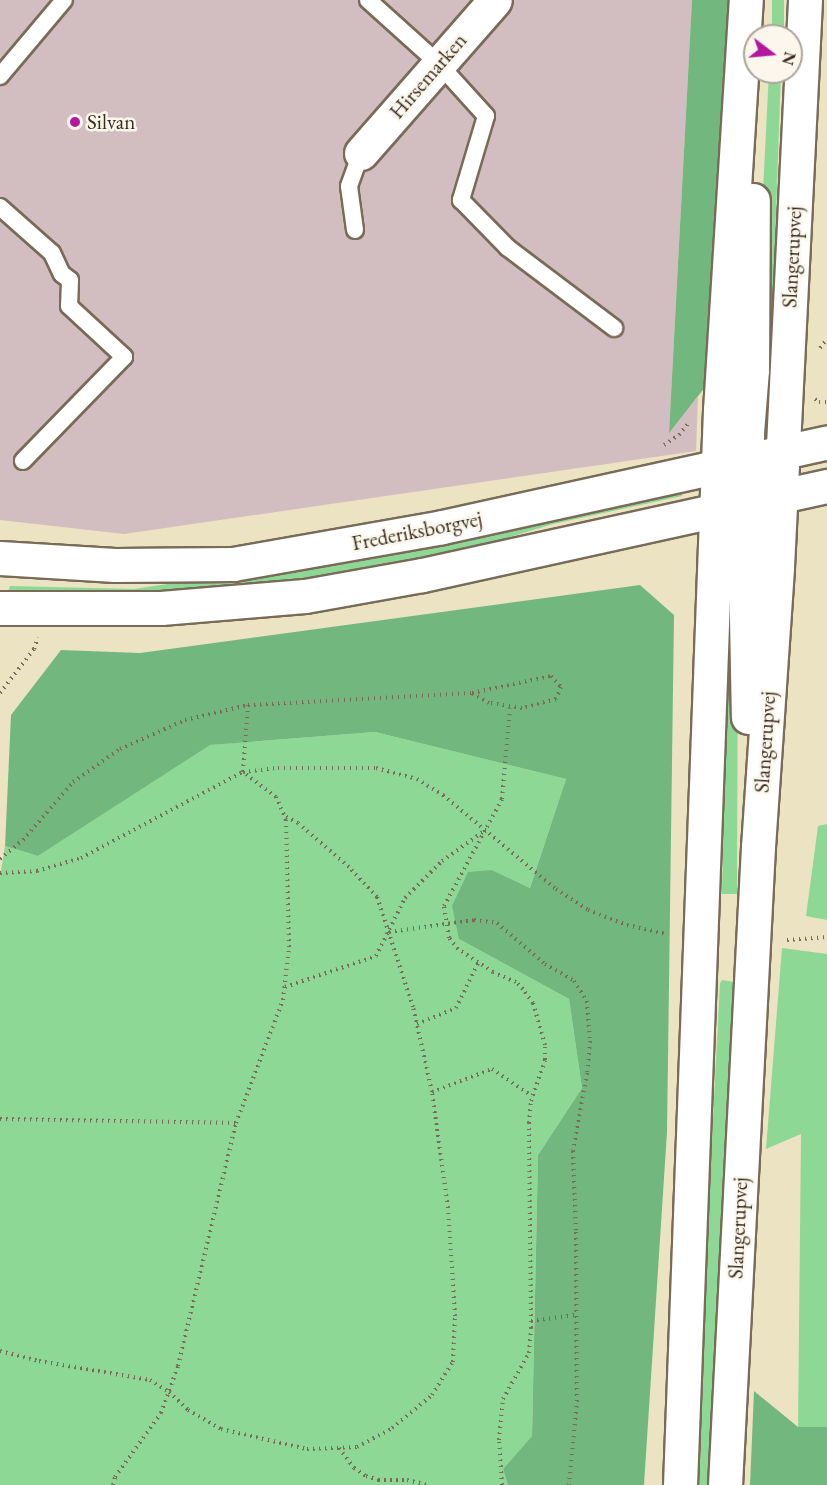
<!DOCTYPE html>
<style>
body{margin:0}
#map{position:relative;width:827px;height:1485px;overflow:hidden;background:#ece3c3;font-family:"EB Garamond",serif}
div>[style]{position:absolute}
.industrial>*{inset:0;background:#d2bec1}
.green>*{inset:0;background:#8dd895;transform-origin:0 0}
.forest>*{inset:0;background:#72b87e}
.path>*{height:4px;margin-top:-2px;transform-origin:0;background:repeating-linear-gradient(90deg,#796b58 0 1.5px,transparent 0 6px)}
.roads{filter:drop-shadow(2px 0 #796b58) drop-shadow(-2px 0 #796b58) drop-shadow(0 2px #796b58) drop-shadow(0 -2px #796b58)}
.lane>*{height:16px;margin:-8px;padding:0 8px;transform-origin:8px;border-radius:8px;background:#fff}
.street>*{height:33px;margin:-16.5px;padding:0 16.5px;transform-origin:16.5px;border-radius:16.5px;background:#fff}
.secondary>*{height:33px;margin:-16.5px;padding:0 16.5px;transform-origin:16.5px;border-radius:16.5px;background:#fff}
.dots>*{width:16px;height:16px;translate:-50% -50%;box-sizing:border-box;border:3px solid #fbf7ec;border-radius:50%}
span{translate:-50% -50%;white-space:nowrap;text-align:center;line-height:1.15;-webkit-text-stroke:5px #fbf7ec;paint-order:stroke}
.street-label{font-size:21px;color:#3b2a1e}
.poi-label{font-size:21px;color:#3b2a1e}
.left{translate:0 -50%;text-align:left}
.north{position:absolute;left:743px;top:24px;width:60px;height:60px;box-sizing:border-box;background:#fbf7ec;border:2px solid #aea59a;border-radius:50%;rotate:106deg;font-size:16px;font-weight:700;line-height:24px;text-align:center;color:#3b2a1e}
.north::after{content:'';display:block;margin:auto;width:21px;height:27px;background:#b5179e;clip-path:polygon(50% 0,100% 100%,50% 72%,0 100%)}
</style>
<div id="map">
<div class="industrial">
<div style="clip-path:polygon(0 0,692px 0,669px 432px,698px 397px,696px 451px,124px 534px,0 520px)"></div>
</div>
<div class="green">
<div style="left:772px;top:0;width:12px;height:36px"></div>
<div style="clip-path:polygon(769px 72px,781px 72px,771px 357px,767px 381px,763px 191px)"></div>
<div style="clip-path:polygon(683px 491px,682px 496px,553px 524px,467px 550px,249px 592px,8px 592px,10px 586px,134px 589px,242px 573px)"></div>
<div style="clip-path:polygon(734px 547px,738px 612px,737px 894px,722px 894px,727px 664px)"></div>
<div style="clip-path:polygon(375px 732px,566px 779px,530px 888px,492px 870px,459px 939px,569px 999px,582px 1088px,538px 1155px,532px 1436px,503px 1469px,508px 1485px,0 1485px,0 877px,5px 846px,38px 856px,209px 745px)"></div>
<div style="clip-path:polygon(827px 824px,827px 920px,806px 916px,818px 826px)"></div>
<div style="clip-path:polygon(782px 948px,827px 954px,827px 1427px,798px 1427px,801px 1134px,766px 1149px)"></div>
<div style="clip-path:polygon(722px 980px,735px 982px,711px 1485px,694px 1485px,720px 983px)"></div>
</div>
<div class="forest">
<div style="clip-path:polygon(692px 0,731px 0,706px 386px,669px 433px)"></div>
<div style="clip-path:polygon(640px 585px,674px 615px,667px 1132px,644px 1485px,508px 1485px,503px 1469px,532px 1436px,538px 1155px,582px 1088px,569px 999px,459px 939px,452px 906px,468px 872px,492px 870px,530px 888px,566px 779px,375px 732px,210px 745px,38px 856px,5px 846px,11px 715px,61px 650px,140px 653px)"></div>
<div style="clip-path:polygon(754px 1391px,798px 1427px,827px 1427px,827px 1485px,750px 1485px)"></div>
</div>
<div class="path">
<div style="left:820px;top:348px;width:11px;rotate:-52deg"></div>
<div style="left:815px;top:399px;width:5px;rotate:37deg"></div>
<div style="left:819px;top:402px;width:8px"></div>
<div style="left:664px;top:445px;width:18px;rotate:-34deg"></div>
<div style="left:679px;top:435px;width:16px;rotate:-52deg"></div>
<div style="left:0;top:693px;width:56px;rotate:-52.3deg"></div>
<div style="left:34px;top:649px;width:12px;rotate:-70deg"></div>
<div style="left:0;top:859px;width:30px;rotate:-40deg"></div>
<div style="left:23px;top:840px;width:77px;rotate:-49.2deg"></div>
<div style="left:73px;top:782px;width:57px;rotate:-35.1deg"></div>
<div style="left:120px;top:749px;width:71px;rotate:-24deg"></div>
<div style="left:185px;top:720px;width:65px;rotate:-13.4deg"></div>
<div style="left:248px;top:705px;width:224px;rotate:-3.1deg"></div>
<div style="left:472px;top:693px;width:81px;rotate:-12.1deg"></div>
<div style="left:551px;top:676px;width:15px;rotate:48deg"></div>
<div style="left:561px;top:687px;width:13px;rotate:113deg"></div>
<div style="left:556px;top:699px;width:35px;rotate:165deg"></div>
<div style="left:522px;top:708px;width:33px;rotate:-171deg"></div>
<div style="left:489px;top:703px;width:20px;rotate:-150deg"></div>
<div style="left:0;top:873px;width:37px;rotate:-3deg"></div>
<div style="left:37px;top:871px;width:46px;rotate:-16.5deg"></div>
<div style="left:81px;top:858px;width:183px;rotate:-28deg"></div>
<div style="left:243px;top:772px;width:35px;rotate:-7deg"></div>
<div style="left:278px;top:768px;width:98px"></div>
<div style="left:376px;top:768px;width:42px;rotate:15deg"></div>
<div style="left:417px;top:779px;width:31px;rotate:32deg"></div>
<div style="left:443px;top:795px;width:147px;rotate:39.8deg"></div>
<div style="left:556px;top:889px;width:38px;rotate:33deg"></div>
<div style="left:588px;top:910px;width:42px;rotate:21deg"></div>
<div style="left:627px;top:925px;width:39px;rotate:13deg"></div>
<div style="left:389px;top:932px;width:86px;rotate:-8deg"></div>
<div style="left:474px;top:920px;width:23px;rotate:7deg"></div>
<div style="left:497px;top:923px;width:63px;rotate:40.5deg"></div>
<div style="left:545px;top:964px;width:34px;rotate:30deg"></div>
<div style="left:574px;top:981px;width:24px;rotate:57deg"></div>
<div style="left:587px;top:1001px;width:40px;rotate:85.7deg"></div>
<div style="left:590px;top:1041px;width:32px;rotate:95deg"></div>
<div style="left:587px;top:1073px;width:79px;rotate:100.2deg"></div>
<div style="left:573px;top:1151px;width:81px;rotate:87.9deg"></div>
<div style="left:576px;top:1232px;width:168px;rotate:89.7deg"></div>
<div style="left:577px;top:1400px;width:85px;rotate:95.4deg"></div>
<div style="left:787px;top:940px;width:40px;rotate:-4.3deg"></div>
<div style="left:285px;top:987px;width:96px;rotate:-18.8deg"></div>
<div style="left:376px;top:956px;width:65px;rotate:-63.4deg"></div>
<div style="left:405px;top:898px;width:52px;rotate:-45deg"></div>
<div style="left:442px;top:861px;width:52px;rotate:-35.5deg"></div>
<div style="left:417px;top:1024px;width:42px;rotate:-22.3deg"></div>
<div style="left:456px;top:1008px;width:50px;rotate:-63.9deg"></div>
<div style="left:432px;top:1092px;width:64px;rotate:-21deg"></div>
<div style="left:492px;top:1069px;width:48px;rotate:34deg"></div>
<div style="left:0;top:1119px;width:236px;rotate:1deg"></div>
<div style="left:531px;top:1321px;width:44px;rotate:-7.8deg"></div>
<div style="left:0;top:1351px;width:40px;rotate:14.4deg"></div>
<div style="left:39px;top:1361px;width:113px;rotate:9.7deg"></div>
<div style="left:150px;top:1380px;width:22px;rotate:32deg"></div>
<div style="left:169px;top:1392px;width:26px;rotate:43deg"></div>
<div style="left:188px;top:1410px;width:38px;rotate:30deg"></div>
<div style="left:221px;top:1429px;width:88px;rotate:13.1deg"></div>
<div style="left:307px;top:1449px;width:50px;rotate:-2.3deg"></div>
<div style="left:357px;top:1447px;width:40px;rotate:-28deg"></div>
<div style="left:392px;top:1428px;width:52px;rotate:-39.5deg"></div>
<div style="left:432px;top:1395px;width:39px;rotate:-58deg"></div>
<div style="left:453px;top:1362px;width:46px;rotate:-87.5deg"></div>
<div style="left:455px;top:1316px;width:108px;rotate:-93.7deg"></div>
<div style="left:448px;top:1208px;width:117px;rotate:-97.9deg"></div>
<div style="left:432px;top:1092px;width:87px;rotate:-102.6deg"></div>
<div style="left:413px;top:1007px;width:116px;rotate:-108.1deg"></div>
<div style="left:377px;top:897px;width:41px;rotate:-133deg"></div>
<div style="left:349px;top:867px;width:67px;rotate:-139.2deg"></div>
<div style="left:298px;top:823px;width:15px;rotate:-152deg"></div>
<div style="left:339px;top:1448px;width:25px;rotate:53deg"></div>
<div style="left:354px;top:1468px;width:14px;rotate:34deg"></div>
<div style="left:366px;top:1476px;width:13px;rotate:18deg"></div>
<div style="left:378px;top:1480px;width:29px"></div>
<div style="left:407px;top:1480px;width:22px;rotate:13deg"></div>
<div style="left:113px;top:1485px;width:8px;rotate:-76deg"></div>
<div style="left:115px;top:1477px;width:79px;rotate:-54.3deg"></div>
<div style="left:161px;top:1413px;width:50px;rotate:-70.1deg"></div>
<div style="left:178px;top:1366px;width:250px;rotate:-76.6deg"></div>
<div style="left:236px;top:1123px;width:132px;rotate:-69.1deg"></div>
<div style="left:283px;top:1000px;width:53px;rotate:-83.5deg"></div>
<div style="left:289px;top:947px;width:127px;rotate:-91.4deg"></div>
<div style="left:286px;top:820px;width:25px;rotate:-113deg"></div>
<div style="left:276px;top:797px;width:41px;rotate:-142.9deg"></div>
<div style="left:243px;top:772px;width:67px;rotate:-85.7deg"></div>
<div style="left:502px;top:1485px;width:45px;rotate:-93.8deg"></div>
<div style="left:499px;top:1440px;width:41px;rotate:-84.4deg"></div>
<div style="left:503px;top:1399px;width:53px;rotate:-60.5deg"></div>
<div style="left:529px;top:1353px;width:25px;rotate:-85deg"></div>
<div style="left:531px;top:1328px;width:205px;rotate:-90.6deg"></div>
<div style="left:529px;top:1123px;width:22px;rotate:-85deg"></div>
<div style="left:531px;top:1101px;width:43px;rotate:-71.1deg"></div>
<div style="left:545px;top:1060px;width:15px;rotate:-90deg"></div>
<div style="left:545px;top:1045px;width:44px;rotate:-105.9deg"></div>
<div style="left:533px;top:1003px;width:17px;rotate:-126deg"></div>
<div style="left:523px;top:989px;width:10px;rotate:-135deg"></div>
<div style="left:516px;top:982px;width:25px;rotate:-157deg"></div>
<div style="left:493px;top:972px;width:42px;rotate:-146.7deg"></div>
<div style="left:458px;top:949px;width:14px;rotate:-129deg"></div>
<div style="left:449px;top:938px;width:32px;rotate:-99deg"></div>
<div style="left:444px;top:906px;width:122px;rotate:-61.5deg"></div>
<div style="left:502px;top:799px;width:91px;rotate:-85deg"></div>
</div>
<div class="roads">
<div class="lane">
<div style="left:368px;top:0;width:96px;rotate:42deg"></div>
<div style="left:439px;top:64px;width:70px;rotate:47.9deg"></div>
<div style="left:486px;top:116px;width:88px;rotate:106.6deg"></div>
<div style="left:461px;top:200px;width:67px;rotate:45.6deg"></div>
<div style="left:508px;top:248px;width:133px;rotate:37deg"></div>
<div style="left:0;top:76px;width:99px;rotate:-49.9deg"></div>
<div style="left:0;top:207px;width:69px;rotate:41.5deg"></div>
<div style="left:52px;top:253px;width:23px;rotate:65deg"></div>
<div style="left:62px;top:274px;width:10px;rotate:37deg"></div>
<div style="left:70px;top:280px;width:26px;rotate:92deg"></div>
<div style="left:69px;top:306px;width:75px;rotate:42.8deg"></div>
<div style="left:124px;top:357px;width:145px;rotate:134.2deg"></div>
<div style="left:355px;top:230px;width:44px;rotate:-97.8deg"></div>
<div style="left:349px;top:186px;width:35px;rotate:-70deg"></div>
</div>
<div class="street">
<div style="left:361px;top:153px;width:203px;rotate:-48.8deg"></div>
</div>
<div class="secondary">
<div style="left:752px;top:480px;width:20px;rotate:-105deg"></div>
<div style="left:747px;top:461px;width:28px;rotate:-90deg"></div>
<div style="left:747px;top:433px;width:63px;rotate:-85.5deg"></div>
<div style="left:752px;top:370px;width:170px;rotate:-89.7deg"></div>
<div style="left:745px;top:484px;width:19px;rotate:78deg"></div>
<div style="left:749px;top:503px;width:62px;rotate:93.7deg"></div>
<div style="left:745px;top:565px;width:152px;rotate:88.9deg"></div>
<div style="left:0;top:558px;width:115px;rotate:3.5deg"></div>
<div style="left:115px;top:565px;width:118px;rotate:-0.5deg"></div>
<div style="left:233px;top:564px;width:212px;rotate:-10deg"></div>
<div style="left:442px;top:527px;width:394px;rotate:-12.4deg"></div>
<div style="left:0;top:608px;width:161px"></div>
<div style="left:161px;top:608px;width:144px;rotate:-4.8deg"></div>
<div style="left:305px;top:596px;width:119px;rotate:-10.2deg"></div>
<div style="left:422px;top:575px;width:415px;rotate:-12.4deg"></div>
<div style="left:680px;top:1485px;width:1076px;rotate:-87.87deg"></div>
<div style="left:720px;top:410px;width:411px;rotate:-86.4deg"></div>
<div style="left:725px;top:1485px;width:639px;rotate:-87.04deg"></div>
<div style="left:758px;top:847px;width:281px;rotate:-86.1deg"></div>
<div style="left:777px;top:567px;width:568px;rotate:-87.17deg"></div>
</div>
</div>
<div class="dots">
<div style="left:75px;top:122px;background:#b5179e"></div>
</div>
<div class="street-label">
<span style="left:428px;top:76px;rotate:-49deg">Hirsemarken</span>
<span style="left:792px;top:257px;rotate:-87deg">Slangerupvej</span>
<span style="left:417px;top:531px;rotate:-11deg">Frederiksborgvej</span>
<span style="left:765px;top:742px;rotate:-86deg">Slangerupvej</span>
<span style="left:738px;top:1228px;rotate:-87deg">Slangerupvej</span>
</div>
<div class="poi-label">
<span class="left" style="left:87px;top:122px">Silvan</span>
</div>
<div class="north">N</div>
</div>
